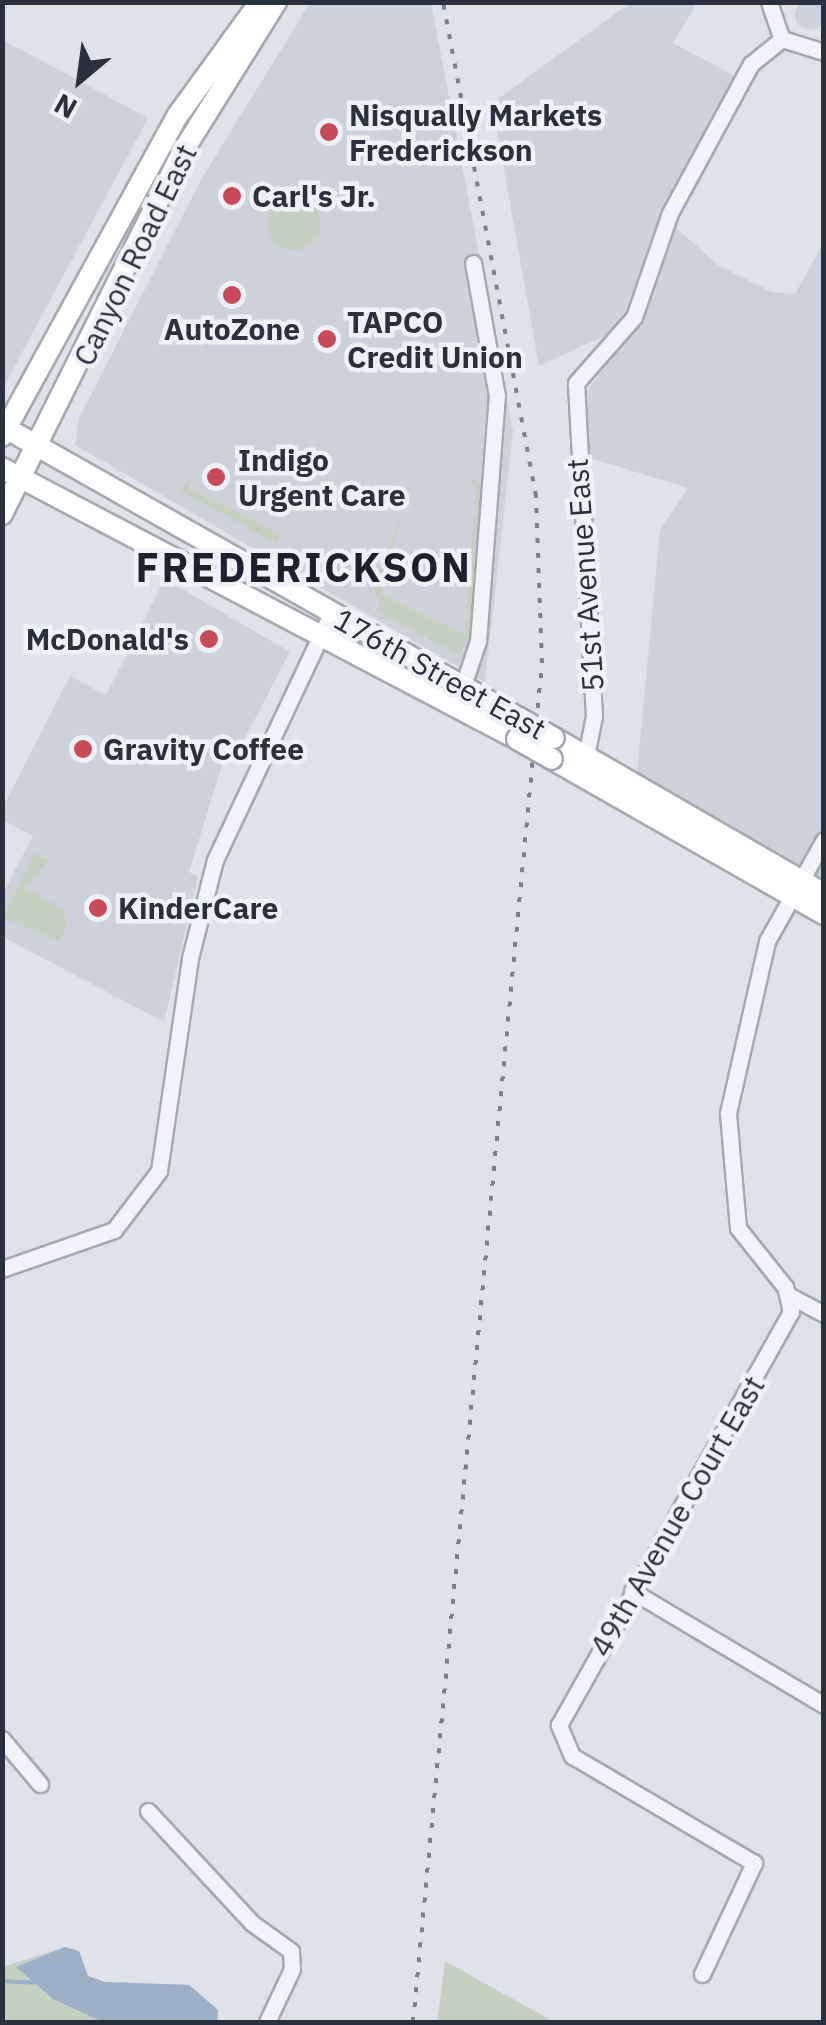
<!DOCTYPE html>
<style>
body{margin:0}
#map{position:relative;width:826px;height:2025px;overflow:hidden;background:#dfe2e8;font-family:"IBM Plex Sans",sans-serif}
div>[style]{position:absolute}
.built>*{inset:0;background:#cdd1d9}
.round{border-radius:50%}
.green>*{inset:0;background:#c4d1c0}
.water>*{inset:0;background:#9bafc6}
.stream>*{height:4px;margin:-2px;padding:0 2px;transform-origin:2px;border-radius:2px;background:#9bafc6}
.roads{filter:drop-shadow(2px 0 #a5a9b2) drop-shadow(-2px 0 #a5a9b2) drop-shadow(0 2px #a5a9b2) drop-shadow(0 -2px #a5a9b2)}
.minor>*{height:15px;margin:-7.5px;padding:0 7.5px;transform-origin:7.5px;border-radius:7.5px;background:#f1f3f6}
.major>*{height:20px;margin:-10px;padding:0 10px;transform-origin:10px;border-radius:10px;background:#fff}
.rail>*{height:4px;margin-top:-2px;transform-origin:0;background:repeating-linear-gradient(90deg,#798190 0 5px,transparent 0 15px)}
.bridges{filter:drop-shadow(2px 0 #9fa6b3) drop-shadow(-2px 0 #9fa6b3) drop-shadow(0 2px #9fa6b3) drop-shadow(0 -2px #9fa6b3)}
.major-bridge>*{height:20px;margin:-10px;padding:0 10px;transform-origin:10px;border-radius:10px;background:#fff}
.dots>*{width:28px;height:28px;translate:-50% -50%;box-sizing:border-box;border:5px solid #eef1f5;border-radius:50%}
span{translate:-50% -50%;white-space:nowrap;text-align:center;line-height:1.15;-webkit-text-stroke:9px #eef1f5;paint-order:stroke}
.poi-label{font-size:30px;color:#29303e;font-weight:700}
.left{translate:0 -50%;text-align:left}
.right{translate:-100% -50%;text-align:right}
.street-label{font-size:30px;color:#29303e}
.district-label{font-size:40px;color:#1b212f;font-weight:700;letter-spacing:2.5px}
.frame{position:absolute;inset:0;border:5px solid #29303e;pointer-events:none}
.north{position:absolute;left:30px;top:30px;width:100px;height:100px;-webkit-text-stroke:8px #eef1f5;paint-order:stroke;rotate:209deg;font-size:28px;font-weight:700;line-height:40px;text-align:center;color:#29303e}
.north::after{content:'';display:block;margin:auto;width:35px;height:45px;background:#29303e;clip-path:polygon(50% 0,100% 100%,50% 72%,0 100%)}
</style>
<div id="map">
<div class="built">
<div class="round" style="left:795px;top:0;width:30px;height:30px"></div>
<div style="clip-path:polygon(310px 3px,431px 3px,513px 431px,485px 682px,75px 445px,79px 418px,202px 178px)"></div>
<div style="clip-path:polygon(630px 3px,697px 3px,673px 43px,735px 76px,615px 331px,539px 366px,492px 103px)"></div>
<div style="clip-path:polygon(3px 40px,148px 118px,3px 388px)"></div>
<div style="clip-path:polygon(673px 225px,718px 265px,772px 292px,795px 294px,823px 244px,823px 882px,637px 773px,660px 530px,688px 488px,590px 458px,586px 392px,646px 314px)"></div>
<div style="clip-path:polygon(165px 579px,290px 652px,233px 761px,224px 758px,189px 872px,198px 877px,164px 1022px,3px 937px,3px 893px,33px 836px,3px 820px,2px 809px,70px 676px,106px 695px)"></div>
</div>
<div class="green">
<div class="round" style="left:267px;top:196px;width:54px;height:54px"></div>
<div style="clip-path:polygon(189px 479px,189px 488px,282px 535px,277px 544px,181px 491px)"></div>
<div style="clip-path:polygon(468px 480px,483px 481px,473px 634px,459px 655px,381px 613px,373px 586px,402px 513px,381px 594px,465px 635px,476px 488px)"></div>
<div style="clip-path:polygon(34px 853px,49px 860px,24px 888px,62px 908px,67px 925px,59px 941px,3px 918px)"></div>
<div style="clip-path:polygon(65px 1947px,79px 1951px,88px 1976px,105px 1982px,189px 1985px,218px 2010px,217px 2022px,3px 2022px,2px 1967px)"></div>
<div style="clip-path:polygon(445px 1961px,554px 2022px,437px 2022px)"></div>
</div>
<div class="water">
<div style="clip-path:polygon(65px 1947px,79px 1951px,88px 1976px,105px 1982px,189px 1985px,218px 2010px,217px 2022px,103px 2022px,53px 1999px,16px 1967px)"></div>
</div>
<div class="stream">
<div style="left:2px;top:1981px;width:33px;rotate:3deg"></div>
</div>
<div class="roads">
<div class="minor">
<div style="left:769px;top:2px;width:39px;rotate:71deg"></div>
<div style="left:782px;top:39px;width:44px;rotate:17.2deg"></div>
<div style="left:463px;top:686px;width:47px;rotate:-71.6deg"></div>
<div style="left:478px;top:641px;width:246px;rotate:-85.6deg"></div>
<div style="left:497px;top:396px;width:135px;rotate:-100.2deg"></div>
<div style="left:586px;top:756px;width:41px;rotate:-78.7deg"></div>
<div style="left:594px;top:716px;width:333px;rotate:-93.1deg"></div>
<div style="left:576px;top:383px;width:88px;rotate:-48.7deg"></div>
<div style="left:634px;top:317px;width:110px;rotate:-70.9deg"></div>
<div style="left:670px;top:213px;width:170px;rotate:-61.5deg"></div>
<div style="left:751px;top:64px;width:40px;rotate:-39deg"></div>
<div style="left:2px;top:1269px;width:119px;rotate:-19.2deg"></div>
<div style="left:114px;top:1230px;width:74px;rotate:-52.7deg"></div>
<div style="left:159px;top:1171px;width:215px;rotate:-81.7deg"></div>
<div style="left:190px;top:958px;width:101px;rotate:-75.7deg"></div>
<div style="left:215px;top:860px;width:272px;rotate:-64.8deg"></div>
<div style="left:788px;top:1295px;width:41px;rotate:27.8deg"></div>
<div style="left:632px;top:1591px;width:223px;rotate:30.7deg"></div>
<div style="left:2px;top:1739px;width:59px;rotate:49.8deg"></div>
<div style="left:148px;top:1811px;width:153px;rotate:47.1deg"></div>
<div style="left:252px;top:1923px;width:48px;rotate:35.7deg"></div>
<div style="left:291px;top:1951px;width:18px;rotate:87deg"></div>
<div style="left:292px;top:1969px;width:59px;rotate:115.3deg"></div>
<div style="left:702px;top:1974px;width:123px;rotate:-64.9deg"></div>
<div style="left:754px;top:1863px;width:211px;rotate:-149.5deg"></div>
<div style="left:572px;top:1756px;width:34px;rotate:-113deg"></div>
<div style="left:559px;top:1725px;width:474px;rotate:-60.7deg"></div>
<div style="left:791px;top:1312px;width:26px;rotate:-103deg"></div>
<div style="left:785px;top:1287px;width:75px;rotate:-128.5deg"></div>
<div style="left:738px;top:1228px;width:115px;rotate:-95deg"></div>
<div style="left:728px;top:1113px;width:176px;rotate:-77.2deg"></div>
<div style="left:767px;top:941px;width:116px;rotate:-60.6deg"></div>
</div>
<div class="major">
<div style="left:2px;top:426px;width:594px;rotate:29.46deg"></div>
<div style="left:2px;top:436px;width:366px;rotate:-61.3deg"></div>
<div style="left:178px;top:115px;width:140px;rotate:-54deg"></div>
<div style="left:2px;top:468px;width:582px;rotate:27.75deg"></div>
<div style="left:2px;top:514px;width:406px;rotate:-63.5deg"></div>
<div style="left:183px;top:151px;width:176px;rotate:-58deg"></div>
<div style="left:554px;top:738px;width:312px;rotate:30deg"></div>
<div style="left:552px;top:759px;width:313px;rotate:29.7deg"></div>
</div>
</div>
<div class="rail">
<div style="left:413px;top:2022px;width:1365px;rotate:-84.58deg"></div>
<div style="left:542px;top:663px;width:167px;rotate:-92.1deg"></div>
<div style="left:536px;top:496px;width:503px;rotate:-100.66deg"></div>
</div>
<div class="bridges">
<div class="major-bridge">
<div style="left:519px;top:718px;width:40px;rotate:29.7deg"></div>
<div style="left:517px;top:739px;width:40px;rotate:29.7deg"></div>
</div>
</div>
<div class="dots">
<div style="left:329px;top:132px;background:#c84957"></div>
<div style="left:232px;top:196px;background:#c84957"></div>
<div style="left:232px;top:295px;background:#c84957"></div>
<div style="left:327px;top:339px;background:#c84957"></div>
<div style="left:216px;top:477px;background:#c84957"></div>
<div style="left:209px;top:639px;background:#c84957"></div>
<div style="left:83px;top:749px;background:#c84957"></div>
<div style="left:98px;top:908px;background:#c84957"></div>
</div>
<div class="poi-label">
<span class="left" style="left:349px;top:132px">Nisqually Markets<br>Frederickson</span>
<span class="left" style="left:252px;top:196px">Carl's Jr.</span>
<span class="left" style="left:347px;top:339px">TAPCO<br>Credit Union</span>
<span style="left:232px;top:329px">AutoZone</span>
<span class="left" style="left:238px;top:477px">Indigo<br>Urgent Care</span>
<span class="right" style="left:189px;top:639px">McDonald's</span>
<span class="left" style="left:103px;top:749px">Gravity Coffee</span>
<span class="left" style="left:118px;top:908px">KinderCare</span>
</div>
<div class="street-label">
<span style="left:135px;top:255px;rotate:-64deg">Canyon Road East</span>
<span style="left:585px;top:575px;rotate:-94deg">51st Avenue East</span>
<span style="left:440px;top:674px;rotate:29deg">176th Street East</span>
<span style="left:677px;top:1516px;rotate:-60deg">49th Avenue Court East</span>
</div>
<div class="district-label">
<span style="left:304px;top:567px">FREDERICKSON</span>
</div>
<div class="frame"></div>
<div class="north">N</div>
</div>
